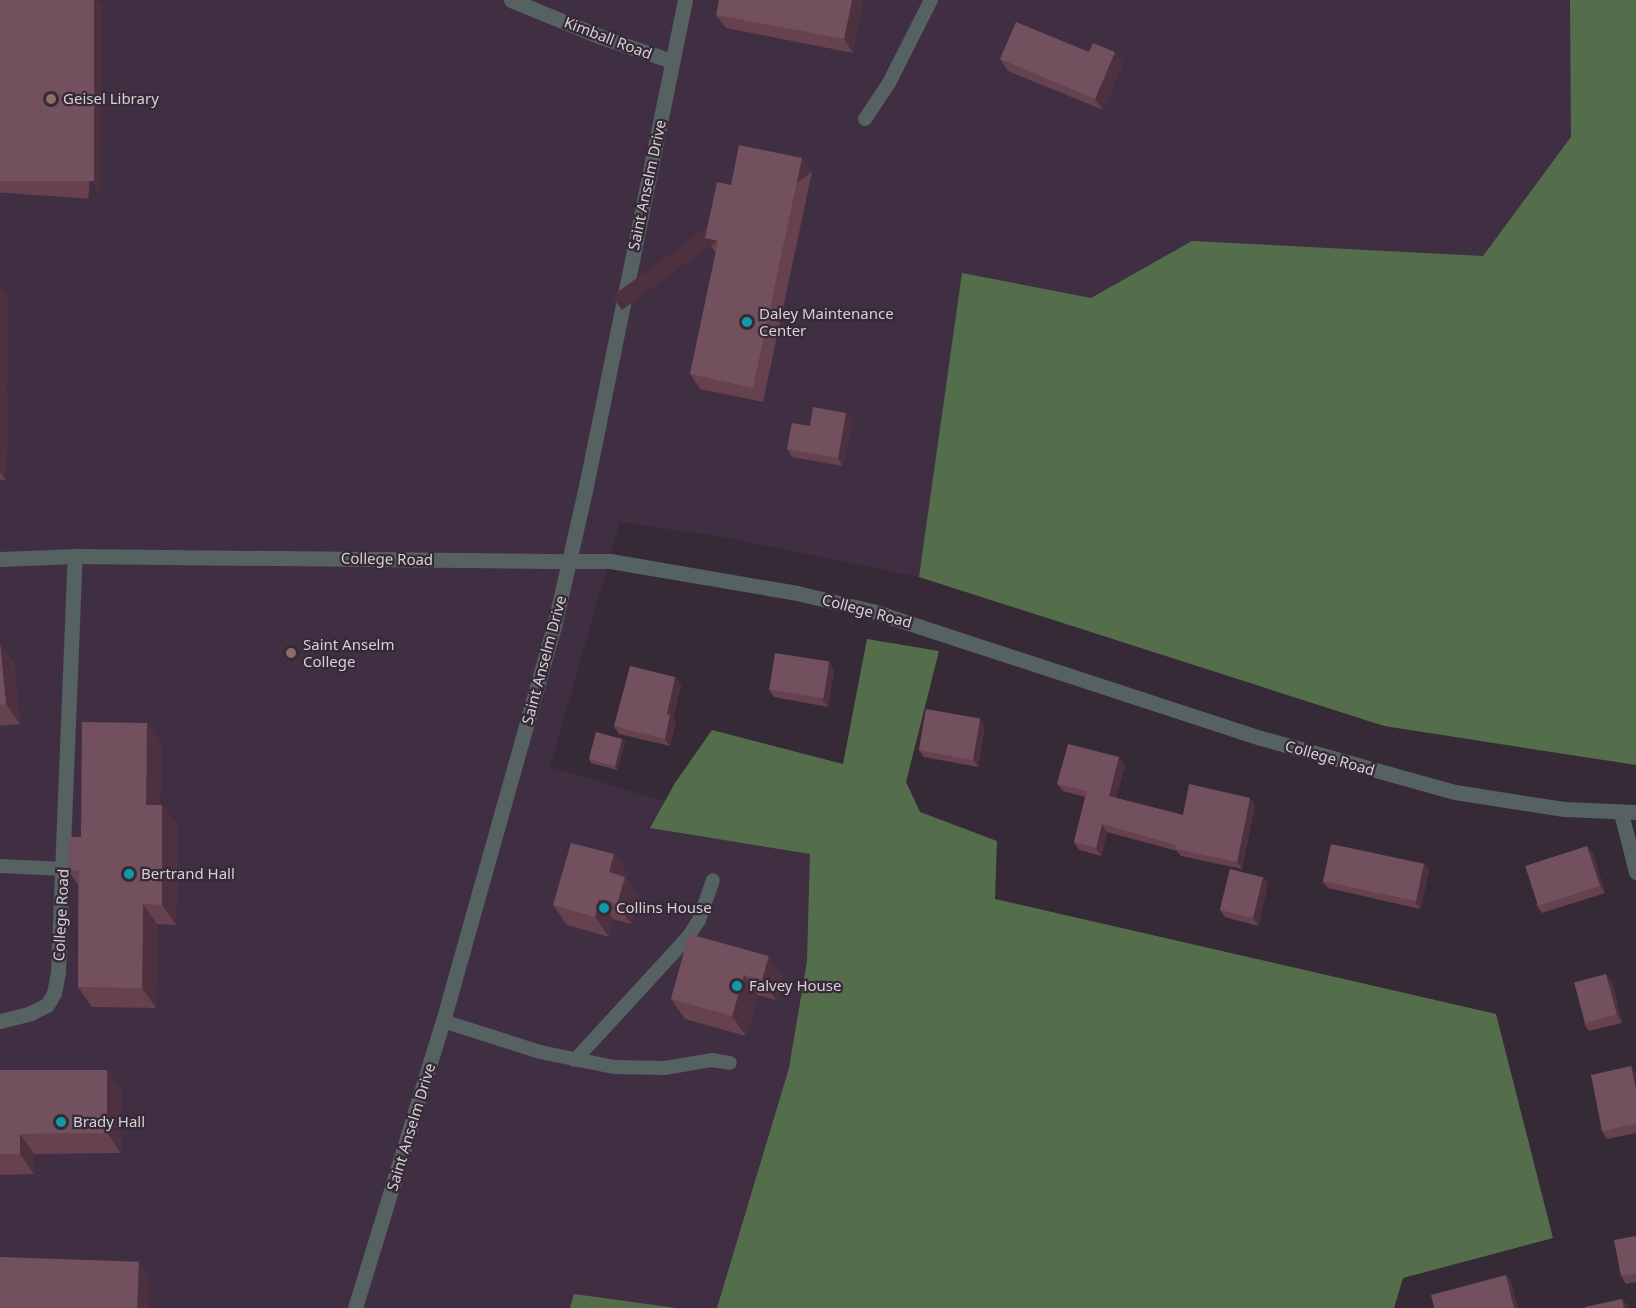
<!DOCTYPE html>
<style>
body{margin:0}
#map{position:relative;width:1636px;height:1308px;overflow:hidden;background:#362a37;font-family:"Noto Sans",sans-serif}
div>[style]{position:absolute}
.built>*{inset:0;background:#402f42}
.forest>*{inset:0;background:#546e4c}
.service>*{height:14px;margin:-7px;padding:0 7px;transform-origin:7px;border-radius:7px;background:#566161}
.minor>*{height:15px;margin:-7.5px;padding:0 7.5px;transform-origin:7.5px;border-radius:7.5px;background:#566161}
.tertiary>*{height:15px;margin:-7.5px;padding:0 7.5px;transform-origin:7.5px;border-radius:7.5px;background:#566161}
.wall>*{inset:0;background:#66414e;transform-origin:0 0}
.shaded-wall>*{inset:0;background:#4e313f;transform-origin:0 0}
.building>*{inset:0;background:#73505d;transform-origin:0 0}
.dots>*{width:16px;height:16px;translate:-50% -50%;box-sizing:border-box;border:3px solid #362a37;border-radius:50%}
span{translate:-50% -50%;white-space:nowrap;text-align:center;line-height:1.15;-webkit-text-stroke:4.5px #362a37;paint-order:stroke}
.street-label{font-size:15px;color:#d7cfd8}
.poi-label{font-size:15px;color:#d7cfd8}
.left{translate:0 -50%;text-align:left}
</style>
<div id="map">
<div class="built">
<div style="clip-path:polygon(0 0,1634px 0,1442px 700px,919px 577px,724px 537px,620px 522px,550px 767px,979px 895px,986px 1308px,0 1308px)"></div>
</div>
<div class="forest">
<div style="clip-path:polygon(1570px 0,1636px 0,1636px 765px,1384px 726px,919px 577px,962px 273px,1091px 298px,1192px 241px,1483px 256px,1571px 137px)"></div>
<div style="clip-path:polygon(867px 639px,939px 651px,906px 782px,920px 812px,997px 841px,995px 899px,1496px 1014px,1553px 1238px,1403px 1278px,1394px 1308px,717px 1308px,789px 1068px,807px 961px,810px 854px,650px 828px,675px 783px,712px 730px,843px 764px)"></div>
<div style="clip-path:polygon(574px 1294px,676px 1308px,570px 1308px)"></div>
</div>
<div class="service">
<div style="left:865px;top:119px;width:43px;rotate:-56.3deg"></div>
<div style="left:889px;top:83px;width:93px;rotate:-63.2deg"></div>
<div style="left:0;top:866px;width:63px;rotate:2.7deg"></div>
<div style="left:443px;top:1021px;width:102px;rotate:17.7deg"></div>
<div style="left:540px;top:1052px;width:76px;rotate:11.5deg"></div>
<div style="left:614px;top:1067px;width:51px;rotate:1.1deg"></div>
<div style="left:665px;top:1068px;width:48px;rotate:-9.7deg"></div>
<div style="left:712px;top:1060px;width:18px;rotate:9deg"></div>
<div style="left:575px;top:1060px;width:167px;rotate:-47.4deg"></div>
<div style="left:688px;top:937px;width:20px;rotate:-57deg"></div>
<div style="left:699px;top:920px;width:42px;rotate:-70.7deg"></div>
</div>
<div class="minor">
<div style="left:511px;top:0;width:97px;rotate:22.3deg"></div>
<div style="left:601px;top:37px;width:75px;rotate:18.7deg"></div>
<div style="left:0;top:559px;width:75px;rotate:-2.3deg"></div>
<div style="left:75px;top:556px;width:494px;rotate:0.6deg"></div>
<div style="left:1621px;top:813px;width:61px;rotate:75.7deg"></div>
<div style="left:0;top:1021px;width:32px;rotate:-14deg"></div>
<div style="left:31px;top:1013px;width:18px;rotate:-27deg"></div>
<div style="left:47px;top:1005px;width:14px;rotate:-60deg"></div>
<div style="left:54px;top:993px;width:21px;rotate:-79deg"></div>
<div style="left:58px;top:972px;width:416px;rotate:-87.7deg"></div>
</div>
<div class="tertiary">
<div style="left:569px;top:561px;width:41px"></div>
<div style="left:610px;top:561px;width:190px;rotate:9.7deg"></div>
<div style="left:797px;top:593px;width:77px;rotate:13.5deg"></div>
<div style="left:872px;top:611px;width:409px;rotate:18.1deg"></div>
<div style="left:1261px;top:738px;width:201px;rotate:15.6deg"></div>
<div style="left:1455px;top:792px;width:110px;rotate:8.9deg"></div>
<div style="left:1564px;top:809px;width:72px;rotate:2.4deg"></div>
<div style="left:355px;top:1308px;width:300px;rotate:-73deg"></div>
<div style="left:443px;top:1021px;width:409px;rotate:-74.3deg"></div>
<div style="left:554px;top:627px;width:139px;rotate:-77.2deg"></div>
<div style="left:585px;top:491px;width:501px;rotate:-78.49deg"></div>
</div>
<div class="wall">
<div style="left:0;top:0;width:102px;height:192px;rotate:4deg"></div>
<div style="clip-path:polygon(863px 0,853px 53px,726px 28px,716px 15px)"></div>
<div style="clip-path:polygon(1089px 52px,1123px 63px,1103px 110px,1008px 71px,1000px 59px)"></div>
<div style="clip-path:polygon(812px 172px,763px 402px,700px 389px,690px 374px,716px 253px,705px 238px,731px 185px)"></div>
<div style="clip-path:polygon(0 287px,8px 298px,6px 480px,0 480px)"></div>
<div style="clip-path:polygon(846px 413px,852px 421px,843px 466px,792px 457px,787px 449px)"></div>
<div style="clip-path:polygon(0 644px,14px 664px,20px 724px,0 726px)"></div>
<div style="clip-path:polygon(834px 670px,828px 707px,774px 697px,769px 690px)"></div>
<div style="clip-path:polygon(675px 677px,681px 685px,673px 718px,676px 722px,670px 746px,619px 734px,614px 726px)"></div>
<div style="clip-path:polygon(985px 726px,978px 767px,924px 757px,919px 750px)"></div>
<div style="clip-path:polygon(622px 739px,625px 742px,617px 770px,591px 763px,589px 759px)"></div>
<div style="clip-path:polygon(161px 743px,160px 805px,162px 805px,177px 825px,176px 925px,157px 924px,156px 1008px,92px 1007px,78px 987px,78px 885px,68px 870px,81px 837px)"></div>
<div style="clip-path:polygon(1125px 764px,1116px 798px,1183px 815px,1255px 805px,1242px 869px,1181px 856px,1177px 851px,1107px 832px,1101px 856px,1079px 850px,1074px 842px,1085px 797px,1063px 791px,1057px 784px)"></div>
<div style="clip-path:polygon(1593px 853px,1605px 893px,1542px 913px,1536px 905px)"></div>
<div style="clip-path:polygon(614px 854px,628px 874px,627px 879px,639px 897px,631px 924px,613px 919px,609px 937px,567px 925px,553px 905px)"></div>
<div style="clip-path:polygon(1424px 864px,1429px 871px,1420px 909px,1328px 888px,1322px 881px)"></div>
<div style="clip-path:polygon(1263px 877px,1268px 884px,1258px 926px,1225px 917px,1220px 910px)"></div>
<div style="clip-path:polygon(689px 934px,783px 976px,776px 1000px,758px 995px,746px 1036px,685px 1019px,671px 999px)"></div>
<div style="clip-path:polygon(1612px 982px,1622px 1023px,1589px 1031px,1584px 1024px)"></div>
<div style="clip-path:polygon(1631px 1066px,1636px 1073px,1636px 1133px,1607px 1139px,1602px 1131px)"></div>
<div style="clip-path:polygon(0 1070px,107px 1070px,121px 1090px,121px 1153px,34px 1154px,34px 1174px,0 1175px)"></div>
<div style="clip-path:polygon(1636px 1236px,1636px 1282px,1626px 1284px,1621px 1276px)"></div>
</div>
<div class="shaded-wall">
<div style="clip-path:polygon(94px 0,97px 0,102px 7px,100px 193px,93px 182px)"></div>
<div style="clip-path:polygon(852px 0,863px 0,853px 53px,844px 39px)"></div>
<div style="clip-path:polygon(1115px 52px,1123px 63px,1103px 110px,1095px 99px)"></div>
<div style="left:802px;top:158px;width:17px;height:235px;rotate:54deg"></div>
<div style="clip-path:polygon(0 287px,8px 298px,6px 480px,0 472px)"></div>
<div style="clip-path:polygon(846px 413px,852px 421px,843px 466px,838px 458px)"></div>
<div style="clip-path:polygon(0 644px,14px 664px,20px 724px,6px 704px)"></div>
<div style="clip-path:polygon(829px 662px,834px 670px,828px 707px,822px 699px)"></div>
<div style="clip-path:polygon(675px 677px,681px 685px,673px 718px,676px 722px,670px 746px,665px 739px,667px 714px)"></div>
<div style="clip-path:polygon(980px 719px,985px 726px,978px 767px,973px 759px)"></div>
<div style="clip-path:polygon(147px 723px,161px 743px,160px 825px,146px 805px)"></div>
<div style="clip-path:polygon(622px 739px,625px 742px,617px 770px,615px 766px)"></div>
<div style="clip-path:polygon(1119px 757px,1125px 764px,1115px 804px,1109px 796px)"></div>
<div style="clip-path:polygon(1250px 798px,1255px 805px,1242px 869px,1237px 862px)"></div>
<div style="clip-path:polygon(162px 805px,177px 825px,176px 925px,162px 905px)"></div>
<div style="clip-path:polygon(1102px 824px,1107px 832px,1101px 856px,1096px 848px)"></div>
<div style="clip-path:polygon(1587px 846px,1593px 853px,1605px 893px,1600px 886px)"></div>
<div style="clip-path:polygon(614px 854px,628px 874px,627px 879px,639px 897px,631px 924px,617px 904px,609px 872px)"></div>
<div style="clip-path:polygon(1424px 864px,1429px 871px,1420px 909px,1415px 902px)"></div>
<div style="clip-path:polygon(1263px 877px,1268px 884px,1258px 926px,1253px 918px)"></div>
<div style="clip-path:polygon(599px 899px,613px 919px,609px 937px,595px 917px)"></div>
<div style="clip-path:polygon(143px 904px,157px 924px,156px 1008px,142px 988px)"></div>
<div style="clip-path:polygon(769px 956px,783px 976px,776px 1000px,762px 980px)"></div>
<div style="clip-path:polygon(1606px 974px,1612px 982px,1622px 1023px,1617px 1015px)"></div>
<div style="clip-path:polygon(744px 975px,758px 995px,746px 1036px,732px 1016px)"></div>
<div style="clip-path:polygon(1631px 1066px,1636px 1073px,1636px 1090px)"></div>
<div style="clip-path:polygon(107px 1070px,121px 1090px,121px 1153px,107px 1133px)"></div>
<div style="clip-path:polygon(20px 1134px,34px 1154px,34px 1174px,20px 1154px)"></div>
<div style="clip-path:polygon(139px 1263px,149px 1277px,148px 1308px,138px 1308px)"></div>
<div style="clip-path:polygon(1506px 1275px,1512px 1283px,1518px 1308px,1514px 1308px)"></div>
<div style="clip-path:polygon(1622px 1299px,1628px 1306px,1628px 1308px,1624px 1308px)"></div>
</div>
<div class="building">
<div style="left:0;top:0;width:94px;height:181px"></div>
<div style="clip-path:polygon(719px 0,852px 0,844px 39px,716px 15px)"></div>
<div style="clip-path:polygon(1016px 22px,1089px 52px,1093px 43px,1115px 52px,1095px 99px,1000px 59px)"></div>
<div style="clip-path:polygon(739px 145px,802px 158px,753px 388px,690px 374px,718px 241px,705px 238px,717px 182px,731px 185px)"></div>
<div style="clip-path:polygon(813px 407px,846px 413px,838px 458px,787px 449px,792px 423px,810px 426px)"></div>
<div style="clip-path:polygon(0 644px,6px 704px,0 705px)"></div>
<div style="left:775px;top:653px;width:55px;height:37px;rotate:9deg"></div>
<div style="clip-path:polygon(630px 666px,675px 677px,667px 714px,670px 715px,665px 739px,614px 726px)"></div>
<div style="left:926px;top:709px;width:55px;height:42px;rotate:10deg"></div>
<div style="clip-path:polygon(82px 722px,147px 723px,146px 805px,162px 805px,162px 905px,143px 904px,142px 988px,78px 987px,79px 870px,68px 870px,69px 837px,81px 837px)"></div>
<div style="left:596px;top:732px;width:27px;height:28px;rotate:15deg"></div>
<div style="clip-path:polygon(1068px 744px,1119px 757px,1109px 796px,1183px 815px,1189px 784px,1250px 798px,1237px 862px,1176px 849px,1176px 845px,1102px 824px,1096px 848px,1074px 842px,1087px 791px,1057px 784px)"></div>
<div style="clip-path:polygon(571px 843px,614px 854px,609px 872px,625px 877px,617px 904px,599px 899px,595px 917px,553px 905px)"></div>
<div style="left:1331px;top:844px;width:95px;height:38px;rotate:12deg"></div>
<div style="left:1587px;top:846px;width:42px;height:65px;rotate:72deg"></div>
<div style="left:1230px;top:869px;width:34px;height:42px;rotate:14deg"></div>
<div style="clip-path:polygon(689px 934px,769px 956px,762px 980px,744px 975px,732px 1016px,671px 999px)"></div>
<div style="left:1606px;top:974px;width:42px;height:33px;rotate:75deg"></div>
<div style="clip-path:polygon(1631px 1066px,1636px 1090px,1636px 1124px,1602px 1131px,1591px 1075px)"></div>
<div style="clip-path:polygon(0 1070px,107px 1070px,107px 1133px,20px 1134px,20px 1154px,0 1154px)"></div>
<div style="clip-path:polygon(1636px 1236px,1636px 1273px,1621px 1276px,1614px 1240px)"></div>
<div style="left:0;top:1257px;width:139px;height:51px;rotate:2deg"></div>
<div style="clip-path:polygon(1506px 1275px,1514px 1308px,1434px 1308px,1431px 1295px)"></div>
<div style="clip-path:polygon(1622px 1299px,1624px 1308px,1585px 1308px,1585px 1307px)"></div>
</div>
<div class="dots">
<div style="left:51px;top:99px;background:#8d6e63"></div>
<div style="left:747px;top:322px;background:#0f9aa8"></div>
<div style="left:291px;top:653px;background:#8d6e63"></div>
<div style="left:129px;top:874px;background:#0f9aa8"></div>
<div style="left:604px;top:908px;background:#0f9aa8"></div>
<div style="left:737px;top:986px;background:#0f9aa8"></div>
<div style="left:61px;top:1122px;background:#0f9aa8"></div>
</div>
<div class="street-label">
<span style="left:608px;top:38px;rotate:21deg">Kimball Road</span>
<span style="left:647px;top:185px;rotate:-78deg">Saint Anselm Drive</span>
<span style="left:387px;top:559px;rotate:1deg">College Road</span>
<span style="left:867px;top:611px;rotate:15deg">College Road</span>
<span style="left:544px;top:660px;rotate:-75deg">Saint Anselm Drive</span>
<span style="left:1330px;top:758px;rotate:16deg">College Road</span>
<span style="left:61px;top:915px;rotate:-87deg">College Road</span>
<span style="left:411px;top:1127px;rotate:-73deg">Saint Anselm Drive</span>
</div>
<div class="poi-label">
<span class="left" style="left:63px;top:99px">Geisel Library</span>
<span class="left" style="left:759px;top:322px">Daley Maintenance<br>Center</span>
<span class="left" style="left:303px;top:653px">Saint Anselm<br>College</span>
<span class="left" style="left:141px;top:874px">Bertrand Hall</span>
<span class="left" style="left:616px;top:908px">Collins House</span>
<span class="left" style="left:749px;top:986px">Falvey House</span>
<span class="left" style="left:73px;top:1122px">Brady Hall</span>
</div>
</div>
